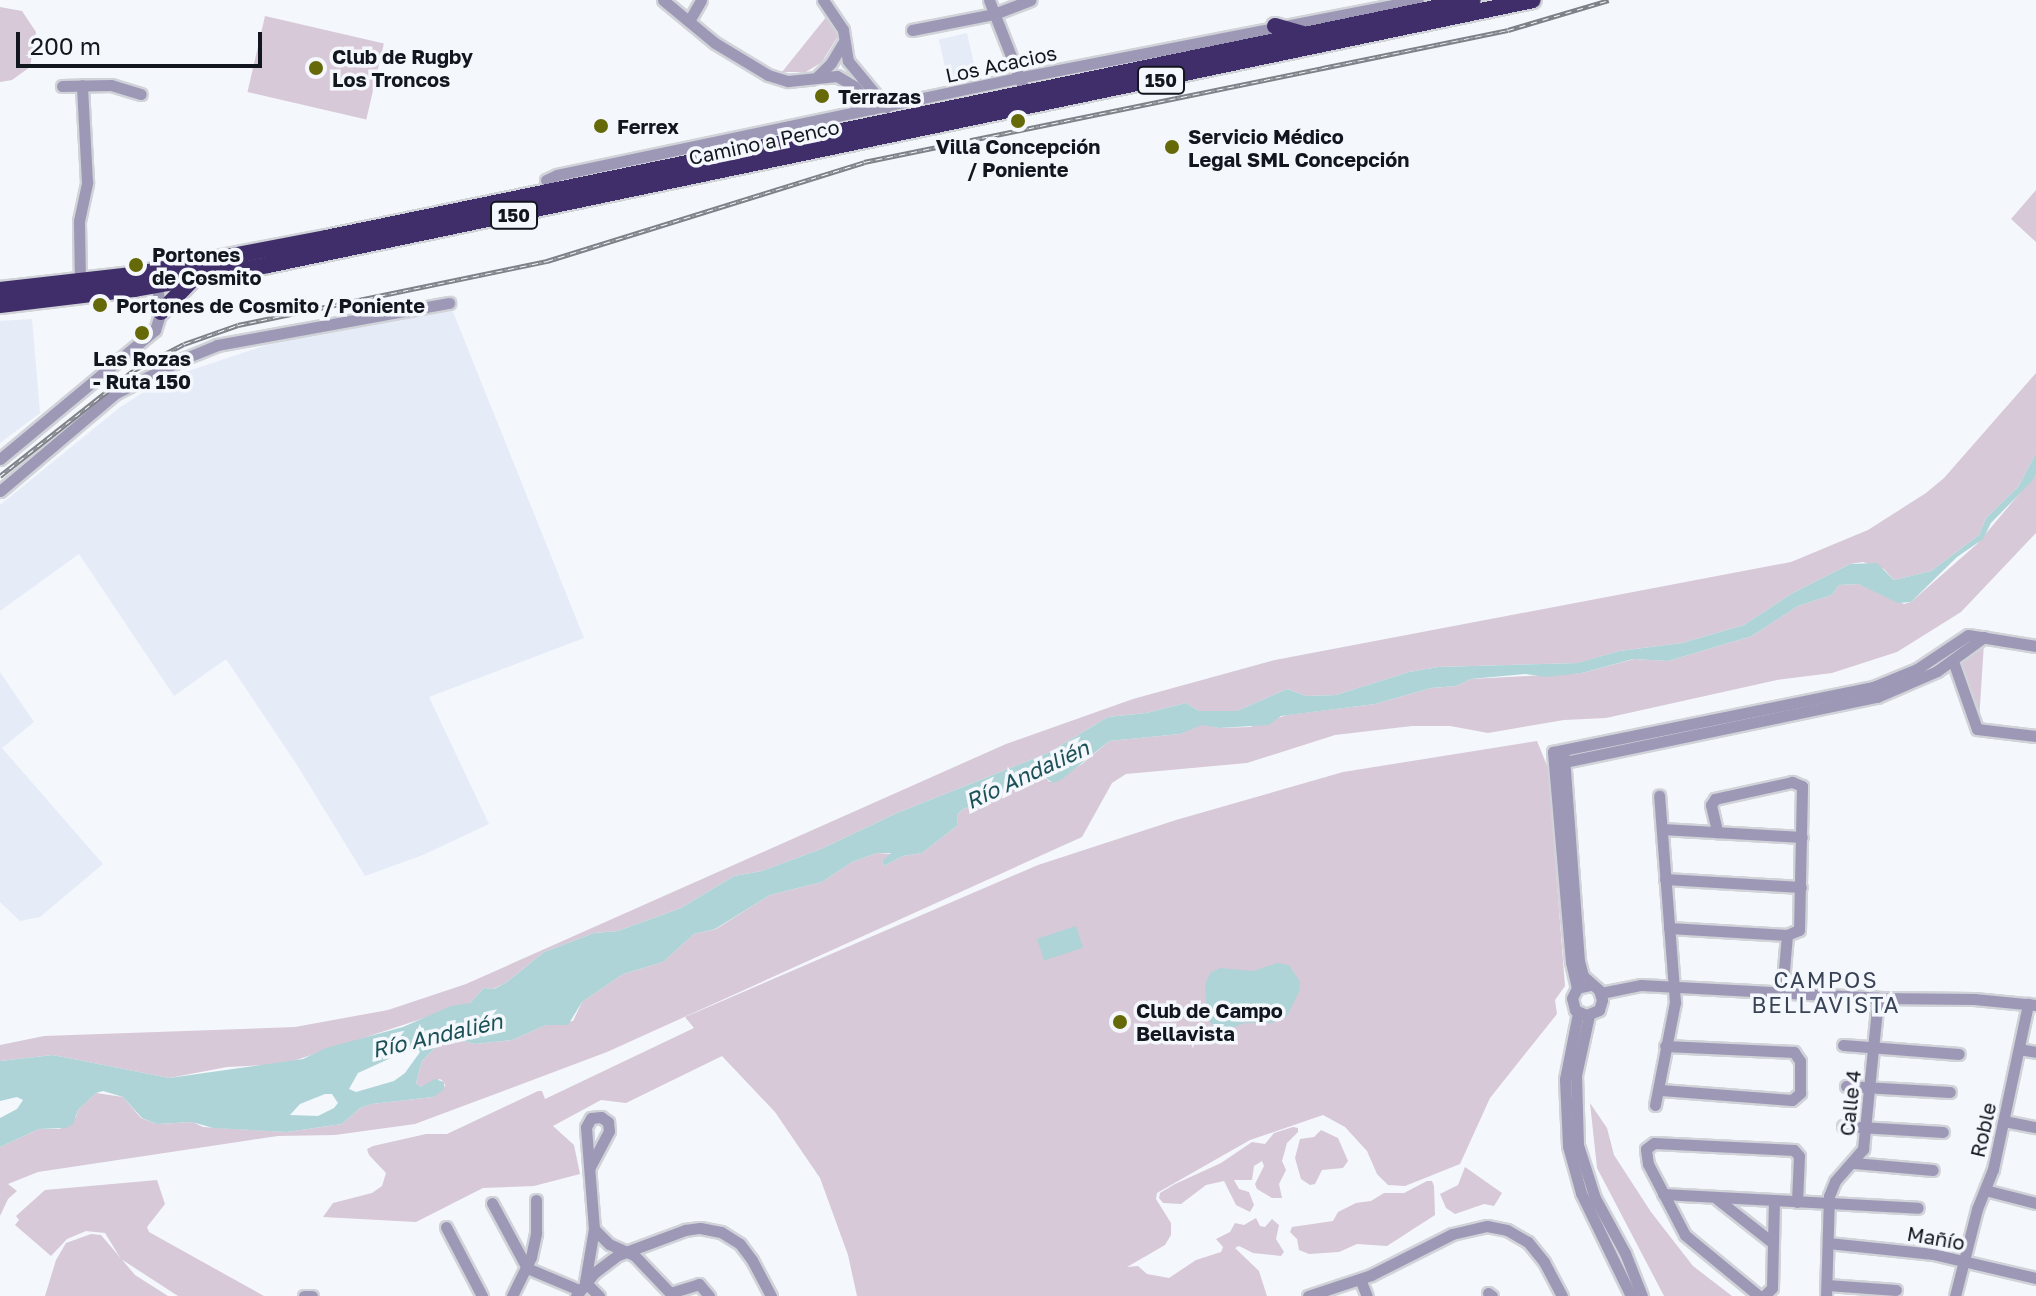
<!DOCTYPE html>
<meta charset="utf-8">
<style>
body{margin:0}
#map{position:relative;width:2036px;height:1296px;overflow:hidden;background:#f4f7fc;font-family:"Golos Text",sans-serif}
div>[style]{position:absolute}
.built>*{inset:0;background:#e5ecf8;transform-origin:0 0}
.green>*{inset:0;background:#d8c9d8;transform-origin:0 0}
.water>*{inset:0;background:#aed4d7;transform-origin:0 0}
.roads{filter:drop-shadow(2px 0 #d0d3d8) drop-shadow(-2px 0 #d0d3d8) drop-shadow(0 2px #d0d3d8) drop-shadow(0 -2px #d0d3d8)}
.minor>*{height:11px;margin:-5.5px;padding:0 5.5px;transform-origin:5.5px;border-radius:5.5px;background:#9e98b7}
.highway>*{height:16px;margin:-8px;padding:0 8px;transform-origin:8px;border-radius:8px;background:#402e6a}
.rail>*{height:5px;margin-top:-2.5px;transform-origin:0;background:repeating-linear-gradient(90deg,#f4f7fc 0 6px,#7e8288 0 12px);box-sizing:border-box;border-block:2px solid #7e8288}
.dots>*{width:22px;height:22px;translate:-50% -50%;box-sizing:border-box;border:4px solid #f4f7fc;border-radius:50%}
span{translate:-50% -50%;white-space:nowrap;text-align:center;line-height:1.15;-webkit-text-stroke:7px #f4f7fc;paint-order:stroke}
.shield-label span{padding:2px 6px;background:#f4f7fc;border:2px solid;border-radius:6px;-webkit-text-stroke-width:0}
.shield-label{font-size:18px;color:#12161e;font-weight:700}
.poi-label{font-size:20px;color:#12161e;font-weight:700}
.left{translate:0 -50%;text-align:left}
.street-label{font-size:20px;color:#12161e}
.water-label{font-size:22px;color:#1b5156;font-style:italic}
.neighbourhood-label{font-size:22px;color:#394356;letter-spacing:2px}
.scale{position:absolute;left:16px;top:32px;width:246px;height:36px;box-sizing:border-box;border:4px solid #12161e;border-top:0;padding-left:10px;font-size:24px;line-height:28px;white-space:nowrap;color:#12161e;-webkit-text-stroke:6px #f4f7fc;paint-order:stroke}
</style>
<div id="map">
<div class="built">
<div style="left:967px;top:33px;width:43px;height:29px;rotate:77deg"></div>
<div style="clip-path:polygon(451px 307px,584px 638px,429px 697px,489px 824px,423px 855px,365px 876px,297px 765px,226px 659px,174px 696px,79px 554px,0 611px,0 505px,119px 408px,164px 379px,282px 340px)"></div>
<div style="clip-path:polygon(32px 319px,40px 413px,0 443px,0 321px)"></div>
<div style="clip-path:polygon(0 672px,34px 722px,2px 748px,103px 864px,40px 917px,20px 921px,0 902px)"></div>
</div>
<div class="green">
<div style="clip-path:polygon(0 7px,22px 11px,36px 32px,30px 67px,12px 80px,0 82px)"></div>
<div style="left:265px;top:16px;width:122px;height:78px;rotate:13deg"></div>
<div style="clip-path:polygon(827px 16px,838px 36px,822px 62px,806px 72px,782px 72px)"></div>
<div style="clip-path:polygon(2036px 190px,2036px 242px,2011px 219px)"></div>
<div style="clip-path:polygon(2036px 373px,2036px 453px,2018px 487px,1986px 518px,1979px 535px,1931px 571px,1894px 580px,1884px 569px,1863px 562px,1850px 564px,1791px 594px,1744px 625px,1682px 643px,1619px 651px,1579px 663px,1438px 667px,1409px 672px,1336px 695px,1306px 696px,1287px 689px,1237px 711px,1199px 711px,1186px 703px,1146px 713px,1108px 717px,1048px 753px,897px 813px,821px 849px,762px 871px,734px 876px,681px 908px,618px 931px,594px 933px,544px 952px,507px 982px,493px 989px,484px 988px,470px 1003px,284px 1064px,227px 1067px,169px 1078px,53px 1055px,0 1061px,0 1045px,44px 1036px,295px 1027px,388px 1010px,466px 984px,1006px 744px,1133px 699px,1275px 660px,1791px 562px,1868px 530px,1926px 493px,1944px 478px)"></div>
<div style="clip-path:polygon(2036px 474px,2036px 533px,1961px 612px,1897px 652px,1832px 673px,1777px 680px,1606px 718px,1564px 720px,1488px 733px,1450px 726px,1412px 726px,1335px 735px,1247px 763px,1126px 774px,1112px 783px,1082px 837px,607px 1052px,415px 1124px,335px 1135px,278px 1136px,38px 1172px,8px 1184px,17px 1191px,8px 1199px,0 1216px,0 1147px,39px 1129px,60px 1129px,76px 1117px,78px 1110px,96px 1093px,123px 1097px,141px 1118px,157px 1124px,193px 1122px,203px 1127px,287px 1132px,342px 1124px,360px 1108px,372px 1104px,433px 1097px,445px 1086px,444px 1082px,440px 1079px,421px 1087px,416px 1083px,422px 1061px,436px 1047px,459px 1040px,475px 1044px,512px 1040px,546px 1025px,573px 1021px,582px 1002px,623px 974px,663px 962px,694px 934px,716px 929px,770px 895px,822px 882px,852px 862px,877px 853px,892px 854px,882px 861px,884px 866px,903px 856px,922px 853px,958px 825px,957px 815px,963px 809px,998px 797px,1032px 777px,1043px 776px,1050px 782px,1082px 764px,1109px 741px,1180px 734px,1202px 724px,1219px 728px,1250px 727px,1287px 715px,1375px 704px,1431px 688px,1456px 686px,1471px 679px,1582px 673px,1634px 659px,1668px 661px,1752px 636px,1798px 606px,1832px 595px,1839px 585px,1858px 584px,1904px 604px,1911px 602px,1977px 544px)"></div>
<div style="clip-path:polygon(1984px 643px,1979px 721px,1958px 663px)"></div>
<div style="clip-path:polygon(1537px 741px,1548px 768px,1565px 986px,1555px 1000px,1557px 1014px,1490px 1098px,1460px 1164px,1405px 1186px,1388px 1185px,1377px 1174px,1367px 1151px,1345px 1127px,1323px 1115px,1250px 1140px,1157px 1193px,1156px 1199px,1171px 1223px,1171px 1235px,1165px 1245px,1127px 1267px,1138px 1266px,1147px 1274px,1169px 1278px,1196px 1260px,1221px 1252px,1223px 1247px,1216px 1239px,1230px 1232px,1235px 1223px,1244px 1225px,1256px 1218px,1260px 1226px,1265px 1227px,1272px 1219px,1279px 1225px,1276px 1239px,1284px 1252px,1281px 1256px,1253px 1253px,1239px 1246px,1235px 1248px,1259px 1271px,1267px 1296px,857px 1296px,848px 1255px,820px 1178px,775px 1112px,722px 1056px,626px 1103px,601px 1100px,553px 1126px,574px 1145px,580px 1174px,534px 1186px,483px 1188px,416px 1222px,323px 1217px,333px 1203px,372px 1193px,382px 1186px,386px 1173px,369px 1155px,367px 1149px,373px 1146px,426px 1134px,447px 1134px,538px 1091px,542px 1091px,545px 1099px,694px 1028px,685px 1017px,1038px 865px,1176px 820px,1343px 772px)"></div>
<div style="clip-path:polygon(1590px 1103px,1607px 1128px,1614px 1155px,1651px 1212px,1693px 1266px,1732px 1296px,1664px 1296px,1597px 1168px)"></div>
<div style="clip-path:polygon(1293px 1127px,1298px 1128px,1298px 1132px,1287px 1143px,1282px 1161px,1286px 1170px,1279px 1184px,1282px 1198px,1272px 1198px,1257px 1189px,1255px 1184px,1264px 1166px,1262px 1161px,1254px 1166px,1252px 1180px,1234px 1180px,1239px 1189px,1249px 1192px,1254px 1205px,1250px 1212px,1236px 1205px,1224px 1181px,1206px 1185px,1181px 1204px,1163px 1203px,1159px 1198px,1160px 1193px,1175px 1184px,1221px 1163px,1252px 1142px,1265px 1144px,1274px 1133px)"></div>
<div style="clip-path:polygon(1321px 1130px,1338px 1138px,1348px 1161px,1343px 1168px,1322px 1170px,1315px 1184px,1310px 1185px,1301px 1179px,1295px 1158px,1300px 1139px,1314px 1137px)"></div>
<div style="clip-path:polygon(1465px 1167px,1502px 1193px,1494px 1206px,1484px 1204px,1455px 1214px,1446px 1208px,1440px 1194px,1458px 1185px)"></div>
<div style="clip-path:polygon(157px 1180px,165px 1204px,147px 1227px,149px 1232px,264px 1296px,178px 1296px,121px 1259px,105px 1233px,86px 1231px,67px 1239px,51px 1256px,15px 1225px,19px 1220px,16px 1216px,45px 1190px)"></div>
<div style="clip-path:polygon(1427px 1181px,1432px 1181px,1434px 1186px,1435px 1215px,1387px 1246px,1357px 1244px,1339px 1252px,1309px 1254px,1299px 1250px,1297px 1239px,1290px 1232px,1292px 1227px,1333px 1221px,1338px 1212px,1356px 1203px,1371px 1201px,1384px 1193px,1404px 1193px)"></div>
<div style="clip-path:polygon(91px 1234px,101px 1235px,135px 1275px,168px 1296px,45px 1296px,56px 1260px,66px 1243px)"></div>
</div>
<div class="water">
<div style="clip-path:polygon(evenodd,2036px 453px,2036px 474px,2031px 482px,1991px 523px,1983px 539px,1957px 557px,1911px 602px,1898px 603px,1858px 584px,1839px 585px,1832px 595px,1798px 606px,1752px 636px,1668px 661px,1633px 659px,1582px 673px,1546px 677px,1525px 674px,1471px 679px,1456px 686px,1431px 688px,1375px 704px,1281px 716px,1269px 725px,1219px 728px,1202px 725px,1180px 734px,1109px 741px,1061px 780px,1053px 783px,1043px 776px,1031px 777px,991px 800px,963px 809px,957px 815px,958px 825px,922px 853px,903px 856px,884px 866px,882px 861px,891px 853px,877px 853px,852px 862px,822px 882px,770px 895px,715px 929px,694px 934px,663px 962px,623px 974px,582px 1002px,568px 1025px,546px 1025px,512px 1040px,475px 1044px,459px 1040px,436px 1047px,422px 1061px,416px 1083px,421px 1087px,435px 1079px,444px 1082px,444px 1090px,433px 1097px,372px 1104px,360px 1108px,342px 1124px,287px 1132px,213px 1128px,192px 1122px,157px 1124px,142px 1118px,123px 1097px,103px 1091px,96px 1093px,78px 1110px,73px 1124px,66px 1128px,39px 1129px,0 1147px,0 1118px,17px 1109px,23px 1100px,17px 1097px,0 1101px,0 1061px,53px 1055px,169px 1078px,303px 1059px,326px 1048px,403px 1027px,451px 1006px,470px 1003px,484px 988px,494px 989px,507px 982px,544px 952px,594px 933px,618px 931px,681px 908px,734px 876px,762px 871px,821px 849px,897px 813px,1048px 753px,1108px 717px,1146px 713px,1186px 703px,1199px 711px,1237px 711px,1287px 689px,1306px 696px,1336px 695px,1409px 672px,1438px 667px,1578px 663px,1619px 651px,1682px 643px,1744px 625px,1791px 594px,1850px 564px,1877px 563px,1894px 580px,1931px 571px,1979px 535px,1986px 518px,2018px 487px,2036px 453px,417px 1046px,420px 1052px,405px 1073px,394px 1081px,356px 1092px,349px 1089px,358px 1073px,417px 1046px,2036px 453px,325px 1094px,332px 1094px,338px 1103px,334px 1108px,318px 1116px,290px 1115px,300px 1104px,325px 1094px)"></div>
<div style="left:1076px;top:926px;width:23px;height:41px;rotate:72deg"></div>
<div style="clip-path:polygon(1277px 963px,1289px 965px,1300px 982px,1299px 992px,1287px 1016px,1272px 1023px,1244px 1023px,1225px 1031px,1213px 1027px,1207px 1016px,1205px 984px,1210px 973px,1220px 968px,1253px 971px)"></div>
</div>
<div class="roads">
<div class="minor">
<div style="left:663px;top:0;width:67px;rotate:39.6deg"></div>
<div style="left:715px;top:43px;width:62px;rotate:31.1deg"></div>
<div style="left:768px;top:75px;width:21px;rotate:17deg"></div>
<div style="left:788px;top:81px;width:49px;rotate:-5.8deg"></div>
<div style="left:837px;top:76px;width:21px;rotate:31deg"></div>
<div style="left:855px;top:87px;width:28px;rotate:51deg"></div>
<div style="left:823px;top:0;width:36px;rotate:56deg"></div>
<div style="left:843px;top:30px;width:31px;rotate:81deg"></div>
<div style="left:848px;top:61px;width:60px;rotate:50.4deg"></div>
<div style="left:989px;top:0;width:90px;rotate:68.6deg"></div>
<div style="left:689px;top:21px;width:24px;rotate:-60deg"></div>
<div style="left:912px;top:30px;width:84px;rotate:-11deg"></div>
<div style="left:994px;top:14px;width:39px;rotate:-21deg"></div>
<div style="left:818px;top:76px;width:18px;rotate:-45deg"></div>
<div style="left:831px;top:63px;width:23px;rotate:-59deg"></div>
<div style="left:62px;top:86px;width:49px;rotate:-1.2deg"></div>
<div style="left:111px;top:85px;width:31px;rotate:17deg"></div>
<div style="left:546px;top:180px;width:12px;rotate:-24deg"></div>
<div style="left:557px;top:175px;width:481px;rotate:-11.9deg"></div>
<div style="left:1028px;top:76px;width:397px;rotate:-11deg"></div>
<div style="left:80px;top:281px;width:60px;rotate:-91deg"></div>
<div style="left:79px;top:221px;width:40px;rotate:-78deg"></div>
<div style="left:87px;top:182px;width:97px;rotate:-93deg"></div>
<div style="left:0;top:459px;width:202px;rotate:-39.8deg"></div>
<div style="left:155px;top:330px;width:19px;rotate:-72deg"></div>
<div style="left:161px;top:312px;width:33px;rotate:-99deg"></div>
<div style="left:0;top:491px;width:152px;rotate:-40.2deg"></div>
<div style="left:116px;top:393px;width:75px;rotate:-26.9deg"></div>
<div style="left:183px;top:359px;width:37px;rotate:-22deg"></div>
<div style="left:217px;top:345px;width:236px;rotate:-10.3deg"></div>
<div style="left:1953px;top:661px;width:72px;rotate:70.6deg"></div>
<div style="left:1977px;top:729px;width:59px;rotate:6.8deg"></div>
<div style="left:1564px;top:757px;width:205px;rotate:85.8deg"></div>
<div style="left:1579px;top:961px;width:16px;rotate:75deg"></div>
<div style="left:1583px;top:976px;width:21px;rotate:41deg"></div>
<div style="left:1599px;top:990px;width:10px;rotate:73deg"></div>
<div style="left:1602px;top:1000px;width:10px;rotate:107deg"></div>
<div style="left:1599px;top:1010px;width:14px;rotate:159deg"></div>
<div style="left:1586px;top:1015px;width:12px;rotate:-156deg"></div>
<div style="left:1575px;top:1010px;width:12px;rotate:-104deg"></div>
<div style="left:1572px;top:998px;width:11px;rotate:-63deg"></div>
<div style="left:1577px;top:988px;width:13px;rotate:-13deg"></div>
<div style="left:1555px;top:764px;width:329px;rotate:-11.8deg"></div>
<div style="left:1877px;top:697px;width:65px;rotate:-23.4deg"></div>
<div style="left:1937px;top:671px;width:58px;rotate:-35.9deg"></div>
<div style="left:1662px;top:829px;width:140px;rotate:3.3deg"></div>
<div style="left:1665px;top:879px;width:136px;rotate:3.4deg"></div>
<div style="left:1669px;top:928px;width:118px;rotate:3.4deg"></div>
<div style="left:1787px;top:935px;width:13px;rotate:-23deg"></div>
<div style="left:1799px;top:930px;width:144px;rotate:-88.8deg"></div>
<div style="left:1802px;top:786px;width:11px;rotate:-158deg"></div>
<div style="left:1792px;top:782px;width:79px;rotate:167.6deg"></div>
<div style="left:1715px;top:799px;width:7px;rotate:124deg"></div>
<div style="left:1711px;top:805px;width:28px;rotate:77deg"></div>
<div style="left:1577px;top:988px;width:27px;rotate:-103deg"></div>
<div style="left:1571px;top:962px;width:211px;rotate:-94.9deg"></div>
<div style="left:1553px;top:752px;width:327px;rotate:-11.5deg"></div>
<div style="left:1873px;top:687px;width:48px;rotate:-22.2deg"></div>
<div style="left:1917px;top:669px;width:61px;rotate:-33.7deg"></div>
<div style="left:1968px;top:635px;width:69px;rotate:9.2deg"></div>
<div style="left:1601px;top:993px;width:41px;rotate:-11.3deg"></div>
<div style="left:1641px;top:985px;width:237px;rotate:3.1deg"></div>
<div style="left:1878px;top:998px;width:96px;rotate:0.6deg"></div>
<div style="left:1974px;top:999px;width:62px;rotate:5.5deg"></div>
<div style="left:1782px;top:993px;width:58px;rotate:-85.1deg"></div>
<div style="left:1578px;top:1013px;width:67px;rotate:101.1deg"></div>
<div style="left:1565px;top:1079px;width:67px;rotate:87.4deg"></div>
<div style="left:1568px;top:1146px;width:49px;rotate:74.5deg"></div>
<div style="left:1581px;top:1193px;width:114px;rotate:64.1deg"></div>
<div style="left:1589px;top:1015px;width:61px;rotate:102.2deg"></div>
<div style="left:1576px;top:1075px;width:70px;rotate:88.4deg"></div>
<div style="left:1578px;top:1145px;width:56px;rotate:72.2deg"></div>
<div style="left:1595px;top:1198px;width:63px;rotate:61.4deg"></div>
<div style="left:1625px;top:1253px;width:46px;rotate:68.4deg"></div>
<div style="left:1843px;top:1045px;width:116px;rotate:4.4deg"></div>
<div style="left:2019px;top:1049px;width:17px;rotate:10deg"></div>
<div style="left:1846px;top:1086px;width:104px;rotate:3.3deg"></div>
<div style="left:1661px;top:1090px;width:131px;rotate:4.4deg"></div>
<div style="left:1792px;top:1100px;width:11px;rotate:-41deg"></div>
<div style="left:1800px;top:1093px;width:32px;rotate:-90deg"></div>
<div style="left:1800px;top:1061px;width:11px;rotate:-124deg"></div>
<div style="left:1794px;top:1052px;width:129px;rotate:-177.3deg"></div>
<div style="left:1655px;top:1105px;width:105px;rotate:-79deg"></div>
<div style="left:1675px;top:1002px;width:207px;rotate:-94.4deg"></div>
<div style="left:2004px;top:1121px;width:33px;rotate:11deg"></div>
<div style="left:1843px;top:1126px;width:100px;rotate:3.4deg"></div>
<div style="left:1854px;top:1163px;width:79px;rotate:5.1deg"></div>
<div style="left:1985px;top:1190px;width:53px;rotate:14.3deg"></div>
<div style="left:1663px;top:1194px;width:255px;rotate:3.1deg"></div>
<div style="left:1717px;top:1199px;width:71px;rotate:38.2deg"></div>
<div style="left:492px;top:1203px;width:74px;rotate:61.7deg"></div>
<div style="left:527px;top:1268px;width:56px;rotate:22.9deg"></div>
<div style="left:446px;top:1227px;width:78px;rotate:62.4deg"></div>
<div style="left:594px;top:1229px;width:21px;rotate:45deg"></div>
<div style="left:609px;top:1244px;width:27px;rotate:24deg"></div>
<div style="left:634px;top:1255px;width:57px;rotate:46.4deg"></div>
<div style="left:1828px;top:1243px;width:106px;rotate:6deg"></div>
<div style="left:1933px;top:1254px;width:106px;rotate:13.1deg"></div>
<div style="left:1360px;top:1279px;width:18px;rotate:68deg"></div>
<div style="left:585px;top:1282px;width:54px;rotate:-80.4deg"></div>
<div style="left:594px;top:1229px;width:102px;rotate:-94.5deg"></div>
<div style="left:586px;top:1127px;width:10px;rotate:-61deg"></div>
<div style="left:591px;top:1118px;width:10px;rotate:-6deg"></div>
<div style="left:601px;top:1117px;width:9px;rotate:36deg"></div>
<div style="left:608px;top:1122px;width:9px;rotate:84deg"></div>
<div style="left:609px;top:1131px;width:41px;rotate:117.8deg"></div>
<div style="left:585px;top:1282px;width:20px;rotate:45deg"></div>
<div style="left:1827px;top:1285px;width:69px;rotate:4.1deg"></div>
<div style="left:670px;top:1293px;width:30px;rotate:-17deg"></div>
<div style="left:699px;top:1284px;width:16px;rotate:50deg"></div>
<div style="left:1488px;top:1293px;width:5px;rotate:37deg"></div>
<div style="left:304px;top:1296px;width:8px"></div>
<div style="left:512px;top:1296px;width:43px;rotate:-64deg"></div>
<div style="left:531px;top:1257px;width:25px;rotate:-78deg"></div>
<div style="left:536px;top:1233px;width:33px;rotate:-90deg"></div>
<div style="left:576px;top:1296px;width:29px;rotate:-52deg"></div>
<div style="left:594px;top:1273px;width:30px;rotate:-37deg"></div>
<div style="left:618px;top:1255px;width:72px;rotate:-20.5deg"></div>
<div style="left:685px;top:1230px;width:15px;rotate:-8deg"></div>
<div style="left:700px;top:1228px;width:21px;rotate:11deg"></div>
<div style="left:721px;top:1232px;width:22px;rotate:32deg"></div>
<div style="left:740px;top:1244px;width:20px;rotate:53deg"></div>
<div style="left:752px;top:1260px;width:41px;rotate:62.2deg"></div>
<div style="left:1308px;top:1296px;width:66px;rotate:-18.4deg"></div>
<div style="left:1371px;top:1275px;width:91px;rotate:-26.8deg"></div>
<div style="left:1452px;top:1234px;width:36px;rotate:-13deg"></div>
<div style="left:1487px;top:1226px;width:20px;rotate:11deg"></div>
<div style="left:1507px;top:1230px;width:24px;rotate:30deg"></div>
<div style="left:1528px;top:1242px;width:26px;rotate:51deg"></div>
<div style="left:1544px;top:1262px;width:38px;rotate:62deg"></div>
<div style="left:1759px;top:1296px;width:96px;rotate:-140.5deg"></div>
<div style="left:1685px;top:1235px;width:80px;rotate:-117.5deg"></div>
<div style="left:1648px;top:1164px;width:15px;rotate:-98deg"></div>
<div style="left:1646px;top:1149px;width:10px;rotate:-37deg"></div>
<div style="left:1654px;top:1143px;width:140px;rotate:2.9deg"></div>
<div style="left:1794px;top:1150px;width:8px;rotate:50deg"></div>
<div style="left:1799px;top:1156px;width:46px;rotate:92.5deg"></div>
<div style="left:1764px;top:1296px;width:11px;rotate:-45deg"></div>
<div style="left:1772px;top:1288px;width:87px;rotate:-88.7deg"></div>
<div style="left:1826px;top:1296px;width:100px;rotate:-88.3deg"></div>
<div style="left:1829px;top:1196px;width:16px;rotate:-68deg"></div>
<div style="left:1835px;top:1181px;width:43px;rotate:-48.8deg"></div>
<div style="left:1863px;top:1149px;width:152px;rotate:-84.3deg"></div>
<div style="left:1955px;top:1296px;width:90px;rotate:-75.8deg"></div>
<div style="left:1977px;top:1209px;width:43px;rotate:-68.2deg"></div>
<div style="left:1993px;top:1169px;width:169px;rotate:-78deg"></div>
</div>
<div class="highway">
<div style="left:1275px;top:26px;width:29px;rotate:16deg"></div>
<div style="left:0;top:290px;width:133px;rotate:-6.5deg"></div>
<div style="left:132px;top:275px;width:197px;rotate:-10.8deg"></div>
<div style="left:326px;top:238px;width:1171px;rotate:-11.72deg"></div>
<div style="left:0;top:305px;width:136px;rotate:-6.8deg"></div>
<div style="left:135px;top:289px;width:135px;rotate:-10.2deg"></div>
<div style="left:268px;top:265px;width:1292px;rotate:-11.83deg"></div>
<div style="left:161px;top:312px;width:45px;rotate:-45.9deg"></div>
</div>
</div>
<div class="rail">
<div style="left:0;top:476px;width:171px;rotate:-38.3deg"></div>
<div style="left:134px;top:370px;width:56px;rotate:-27.5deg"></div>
<div style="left:184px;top:344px;width:57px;rotate:-19.4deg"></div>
<div style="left:238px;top:325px;width:316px;rotate:-11.7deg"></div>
<div style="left:547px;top:261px;width:332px;rotate:-17.3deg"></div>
<div style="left:864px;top:162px;width:657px;rotate:-11.58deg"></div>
<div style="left:1508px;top:30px;width:105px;rotate:-16.5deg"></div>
</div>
<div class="dots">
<div style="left:316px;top:68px;background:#656907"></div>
<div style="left:822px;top:96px;background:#656907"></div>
<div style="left:1018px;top:121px;background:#656907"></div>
<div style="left:601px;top:126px;background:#656907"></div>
<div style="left:1172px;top:147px;background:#656907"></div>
<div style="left:136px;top:265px;background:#656907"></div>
<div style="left:100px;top:305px;background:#656907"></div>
<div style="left:142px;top:333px;background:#656907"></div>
<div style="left:1120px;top:1022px;background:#656907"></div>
</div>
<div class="shield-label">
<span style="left:1161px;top:80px">150</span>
<span style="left:514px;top:215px">150</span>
</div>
<div class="poi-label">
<span class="left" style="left:332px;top:68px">Club de Rugby<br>Los Troncos</span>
<span class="left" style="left:838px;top:96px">Terrazas</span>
<span class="left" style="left:617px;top:126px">Ferrex</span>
<span class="left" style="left:1188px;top:148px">Servicio Médico<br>Legal SML Concepción</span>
<span style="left:1018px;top:158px">Villa Concepción<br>/ Poniente</span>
<span class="left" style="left:152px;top:266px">Portones<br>de Cosmito</span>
<span class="left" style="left:116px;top:305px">Portones de Cosmito / Poniente</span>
<span style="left:142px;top:370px">Las Rozas<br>- Ruta 150</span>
<span class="left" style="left:1136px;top:1022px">Club de Campo<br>Bellavista</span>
</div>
<div class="street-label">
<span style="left:1001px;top:64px;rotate:-12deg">Los Acacios</span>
<span style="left:764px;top:142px;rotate:-12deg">Camino a Penco</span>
<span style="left:1850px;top:1103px;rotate:-84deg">Calle 4</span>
<span style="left:1983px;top:1130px;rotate:-77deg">Roble</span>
<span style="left:1936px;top:1238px;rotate:10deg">Mañío</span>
</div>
<div class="water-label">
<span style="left:1027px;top:774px;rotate:-25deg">Río Andalién</span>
<span style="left:437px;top:1035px;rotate:-13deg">Río Andalién</span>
</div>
<div class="neighbourhood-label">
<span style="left:1826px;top:992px">CAMPOS<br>BELLAVISTA</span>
</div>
<div class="scale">200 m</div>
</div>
